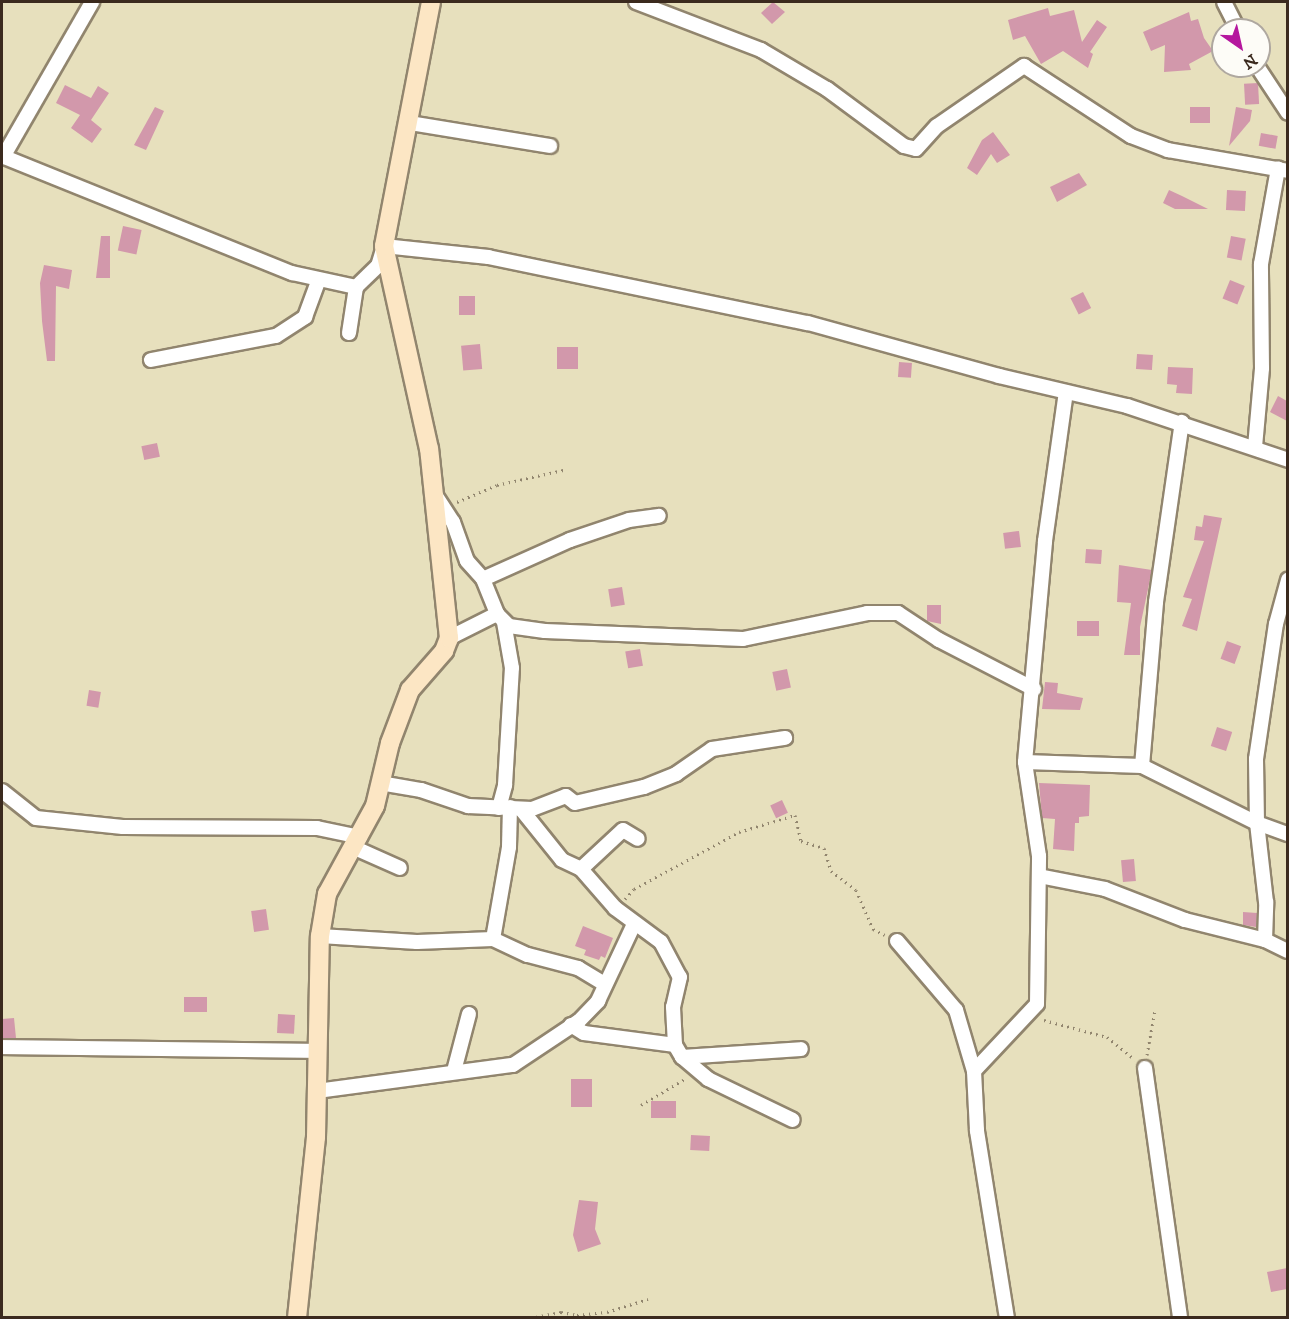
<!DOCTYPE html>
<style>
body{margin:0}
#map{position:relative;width:1289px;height:1319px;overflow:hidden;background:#e7e0bd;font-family:"IM FELL DW Pica",serif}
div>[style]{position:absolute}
.building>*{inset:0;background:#d298ab;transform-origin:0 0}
.path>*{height:3px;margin-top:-1.5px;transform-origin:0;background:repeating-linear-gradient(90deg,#91856e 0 1.5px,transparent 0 6px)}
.roads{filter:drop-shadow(2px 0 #91856e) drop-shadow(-2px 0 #91856e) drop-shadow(0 2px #91856e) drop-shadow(0 -2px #91856e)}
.street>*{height:14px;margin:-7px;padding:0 7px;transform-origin:7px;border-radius:7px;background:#fff}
.secondary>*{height:18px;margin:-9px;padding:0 9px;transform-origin:9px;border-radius:9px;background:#fce6c4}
span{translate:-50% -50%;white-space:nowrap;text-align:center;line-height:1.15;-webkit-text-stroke:6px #fdfcf7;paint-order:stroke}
.frame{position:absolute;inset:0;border:3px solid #3b2a1e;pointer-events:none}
.north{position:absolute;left:1211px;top:18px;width:60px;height:60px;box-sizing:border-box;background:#fdfcf7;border:2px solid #afa8a0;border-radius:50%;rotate:146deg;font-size:16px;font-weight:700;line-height:24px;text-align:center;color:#3b2a1e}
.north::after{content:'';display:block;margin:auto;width:21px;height:27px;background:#b5179e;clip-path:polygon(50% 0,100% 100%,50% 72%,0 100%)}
</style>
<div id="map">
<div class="building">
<div style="clip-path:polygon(773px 2px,785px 12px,772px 24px,761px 13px)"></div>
<div style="clip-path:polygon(1048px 8px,1050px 16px,1074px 10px,1082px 42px,1097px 20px,1107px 27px,1090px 52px,1093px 54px,1088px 68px,1063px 51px,1041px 64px,1025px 36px,1013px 40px,1008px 20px)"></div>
<div style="clip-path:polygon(1189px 12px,1191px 21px,1198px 19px,1204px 38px,1213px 51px,1189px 64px,1191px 70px,1164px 72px,1165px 45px,1151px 51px,1143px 32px)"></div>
<div style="left:1258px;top:83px;width:21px;height:14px;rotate:87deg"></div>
<div style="clip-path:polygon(65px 85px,91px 98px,98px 86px,109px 93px,91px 120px,102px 129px,92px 143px,71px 128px,80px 115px,56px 103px)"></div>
<div style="clip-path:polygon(155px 107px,164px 111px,146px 150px,134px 145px)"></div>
<div style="left:1190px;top:107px;width:20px;height:16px"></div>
<div style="clip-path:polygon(1236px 107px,1252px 110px,1250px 121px,1229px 146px)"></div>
<div style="clip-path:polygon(993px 132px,1010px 155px,997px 163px,991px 154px,977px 175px,967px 168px,982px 140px)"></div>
<div style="left:1261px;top:133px;width:17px;height:13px;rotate:10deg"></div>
<div style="clip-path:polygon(1079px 173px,1087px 185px,1057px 202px,1050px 187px)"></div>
<div style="clip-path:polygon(1169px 190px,1182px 196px,1208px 209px,1175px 209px,1163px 203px)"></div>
<div style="left:1227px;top:190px;width:19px;height:20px;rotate:3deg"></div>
<div style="left:123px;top:226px;width:19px;height:25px;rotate:12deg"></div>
<div style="clip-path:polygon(101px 236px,110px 236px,110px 278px,96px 278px)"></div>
<div style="left:1231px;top:236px;width:15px;height:22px;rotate:11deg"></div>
<div style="clip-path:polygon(44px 265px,72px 270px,69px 289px,56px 286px,55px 361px,47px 361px,42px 321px,40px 283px)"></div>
<div style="left:1230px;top:280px;width:16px;height:20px;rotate:22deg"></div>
<div style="left:1083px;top:292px;width:18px;height:14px;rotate:63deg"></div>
<div style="left:459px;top:296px;width:16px;height:19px"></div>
<div style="left:480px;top:344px;width:25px;height:19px;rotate:85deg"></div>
<div style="left:557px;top:347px;width:21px;height:22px"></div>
<div style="left:1137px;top:354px;width:16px;height:15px;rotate:4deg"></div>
<div style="left:899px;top:362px;width:13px;height:15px;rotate:4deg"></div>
<div style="clip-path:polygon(1168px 367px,1193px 368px,1192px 394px,1176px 393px,1177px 385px,1167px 384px)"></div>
<div style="clip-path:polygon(1278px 396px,1287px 401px,1287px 421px,1270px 412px)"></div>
<div style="left:157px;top:443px;width:14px;height:16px;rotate:78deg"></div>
<div style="clip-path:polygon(1204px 515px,1222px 518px,1197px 631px,1182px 626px,1192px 599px,1183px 597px,1204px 541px,1194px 540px,1196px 526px,1202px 527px)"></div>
<div style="left:1019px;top:531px;width:16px;height:16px;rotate:83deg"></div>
<div style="left:1086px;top:549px;width:16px;height:14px;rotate:4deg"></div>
<div style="clip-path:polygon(1119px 565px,1152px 570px,1140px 627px,1140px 655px,1124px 655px,1131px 603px,1117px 602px)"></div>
<div style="left:622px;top:587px;width:18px;height:14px;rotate:81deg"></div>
<div style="clip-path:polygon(927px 605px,941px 605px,941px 624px,927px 621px)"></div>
<div style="left:1077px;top:621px;width:22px;height:15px"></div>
<div style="left:1227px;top:641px;width:15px;height:19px;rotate:20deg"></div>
<div style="left:640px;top:649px;width:17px;height:15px;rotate:80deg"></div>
<div style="left:787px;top:669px;width:19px;height:15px;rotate:78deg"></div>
<div style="clip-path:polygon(1045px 682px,1058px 683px,1057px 693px,1083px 698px,1080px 710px,1042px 709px)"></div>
<div style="left:89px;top:690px;width:12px;height:16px;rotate:9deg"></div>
<div style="left:1217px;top:727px;width:16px;height:20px;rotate:18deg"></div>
<div style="clip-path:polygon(1039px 783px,1090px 785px,1089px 816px,1079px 817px,1079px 823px,1075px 823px,1074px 851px,1053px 849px,1055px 819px,1042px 818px)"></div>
<div style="left:782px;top:800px;width:14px;height:13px;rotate:65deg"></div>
<div style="left:1134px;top:859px;width:22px;height:13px;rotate:85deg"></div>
<div style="left:266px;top:909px;width:21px;height:15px;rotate:82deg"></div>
<div style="clip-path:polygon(1243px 912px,1257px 913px,1256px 927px,1243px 925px)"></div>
<div style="clip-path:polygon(583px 926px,613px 938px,605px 958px,601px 956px,599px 960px,584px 955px,586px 950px,575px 946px)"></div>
<div style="left:184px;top:997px;width:23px;height:15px"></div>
<div style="left:278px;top:1014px;width:17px;height:19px;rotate:3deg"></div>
<div style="clip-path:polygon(14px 1018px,16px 1038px,2px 1038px,2px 1019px)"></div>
<div style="left:571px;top:1079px;width:21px;height:28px"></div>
<div style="left:676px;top:1101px;width:17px;height:25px;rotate:90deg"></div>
<div style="left:691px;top:1135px;width:19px;height:15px;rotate:3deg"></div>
<div style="clip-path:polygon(579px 1200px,598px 1202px,595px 1229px,601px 1244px,578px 1252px,573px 1235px)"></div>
<div style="clip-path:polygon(1287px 1268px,1287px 1289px,1271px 1292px,1267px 1272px)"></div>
</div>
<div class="path">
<div style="left:457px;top:502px;width:43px;rotate:-23deg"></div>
<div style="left:497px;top:485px;width:68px;rotate:-12.8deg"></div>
<div style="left:625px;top:899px;width:13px;rotate:-48deg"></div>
<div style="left:634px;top:889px;width:119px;rotate:-28.5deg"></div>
<div style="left:739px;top:832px;width:59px;rotate:-16.9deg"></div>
<div style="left:795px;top:815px;width:27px;rotate:77deg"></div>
<div style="left:801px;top:841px;width:24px;rotate:17deg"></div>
<div style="left:824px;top:848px;width:24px;rotate:73deg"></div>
<div style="left:831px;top:871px;width:31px;rotate:37deg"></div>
<div style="left:856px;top:890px;width:43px;rotate:66.4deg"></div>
<div style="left:873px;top:929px;width:13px;rotate:27deg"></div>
<div style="left:1044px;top:1020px;width:65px;rotate:15.1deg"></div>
<div style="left:1107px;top:1037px;width:36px;rotate:39deg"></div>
<div style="left:1147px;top:1055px;width:46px;rotate:-79.9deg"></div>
<div style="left:641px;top:1105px;width:51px;rotate:-30.6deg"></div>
<div style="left:530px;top:1318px;width:32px;rotate:-11deg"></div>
<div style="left:561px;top:1312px;width:16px;rotate:11deg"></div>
<div style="left:577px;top:1315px;width:30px;rotate:-6deg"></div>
<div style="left:607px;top:1312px;width:43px;rotate:-17.6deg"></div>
</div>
<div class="roads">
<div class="street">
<div style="left:636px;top:2px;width:134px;rotate:21deg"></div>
<div style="left:761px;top:50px;width:77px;rotate:30.6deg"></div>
<div style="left:827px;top:89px;width:96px;rotate:36.5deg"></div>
<div style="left:904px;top:146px;width:12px;rotate:14deg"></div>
<div style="left:916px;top:149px;width:31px;rotate:-48deg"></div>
<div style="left:937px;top:126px;width:106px;rotate:-34.6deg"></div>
<div style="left:1024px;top:66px;width:128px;rotate:33.2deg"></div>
<div style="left:1131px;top:136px;width:40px;rotate:21deg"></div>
<div style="left:1168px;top:150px;width:122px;rotate:9.9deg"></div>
<div style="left:1224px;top:2px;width:31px;rotate:63deg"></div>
<div style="left:1257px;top:66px;width:56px;rotate:56.6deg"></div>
<div style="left:410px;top:123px;width:142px;rotate:9.3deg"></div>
<div style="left:2px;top:156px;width:313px;rotate:22deg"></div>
<div style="left:292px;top:273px;width:66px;rotate:12.3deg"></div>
<div style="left:3px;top:157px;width:179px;rotate:-60.1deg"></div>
<div style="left:349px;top:333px;width:47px;rotate:-81.3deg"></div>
<div style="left:356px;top:287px;width:30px;rotate:-44deg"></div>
<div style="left:378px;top:266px;width:21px;rotate:-73deg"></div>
<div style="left:384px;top:246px;width:105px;rotate:6deg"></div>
<div style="left:488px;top:257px;width:327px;rotate:11.7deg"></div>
<div style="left:808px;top:323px;width:198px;rotate:15.5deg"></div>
<div style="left:999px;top:376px;width:131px;rotate:13.2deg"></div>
<div style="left:1127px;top:406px;width:170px;rotate:18.5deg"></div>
<div style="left:151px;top:360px;width:127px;rotate:-10.9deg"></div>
<div style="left:276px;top:336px;width:35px;rotate:-33deg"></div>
<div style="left:305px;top:317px;width:40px;rotate:-69.8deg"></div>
<div style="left:1255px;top:447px;width:79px;rotate:-84.9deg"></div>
<div style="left:1262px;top:368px;width:104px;rotate:-90.6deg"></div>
<div style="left:1261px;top:264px;width:97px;rotate:-79.9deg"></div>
<div style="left:436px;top:496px;width:31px;rotate:57deg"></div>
<div style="left:453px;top:522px;width:41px;rotate:70.3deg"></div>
<div style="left:467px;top:561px;width:24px;rotate:48deg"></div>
<div style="left:483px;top:579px;width:38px;rotate:68deg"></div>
<div style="left:497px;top:614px;width:17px;rotate:45deg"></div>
<div style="left:509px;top:626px;width:36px;rotate:8deg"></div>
<div style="left:545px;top:631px;width:198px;rotate:2.3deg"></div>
<div style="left:743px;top:639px;width:127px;rotate:-11.8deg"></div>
<div style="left:867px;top:613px;width:31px"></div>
<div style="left:898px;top:613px;width:49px;rotate:33.4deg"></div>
<div style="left:939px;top:640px;width:107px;rotate:27.3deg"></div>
<div style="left:483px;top:579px;width:95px;rotate:-24.1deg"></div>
<div style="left:570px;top:540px;width:62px;rotate:-18.7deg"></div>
<div style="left:629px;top:520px;width:30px;rotate:-8deg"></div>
<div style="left:449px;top:638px;width:54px;rotate:-26.6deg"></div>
<div style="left:1025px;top:762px;width:117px;rotate:2deg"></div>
<div style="left:1142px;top:766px;width:128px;rotate:26.4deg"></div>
<div style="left:1257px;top:823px;width:33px;rotate:20deg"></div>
<div style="left:1142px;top:766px;width:165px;rotate:-85.1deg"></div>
<div style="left:1156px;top:602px;width:182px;rotate:-81.8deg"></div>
<div style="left:380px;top:783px;width:42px;rotate:9.7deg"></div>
<div style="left:421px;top:790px;width:50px;rotate:18.8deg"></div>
<div style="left:468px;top:806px;width:64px;rotate:2.7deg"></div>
<div style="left:532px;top:809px;width:36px;rotate:-21deg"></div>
<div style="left:566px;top:796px;width:11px;rotate:38deg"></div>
<div style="left:575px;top:803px;width:71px;rotate:-13.1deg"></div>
<div style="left:644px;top:787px;width:35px;rotate:-22deg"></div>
<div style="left:676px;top:774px;width:44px;rotate:-34.8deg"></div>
<div style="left:712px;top:749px;width:74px;rotate:-8.6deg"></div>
<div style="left:2px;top:791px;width:43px;rotate:38.5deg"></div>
<div style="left:36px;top:818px;width:87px;rotate:5.9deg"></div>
<div style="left:123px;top:827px;width:194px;rotate:0.3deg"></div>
<div style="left:317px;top:828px;width:44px;rotate:11.8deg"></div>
<div style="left:499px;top:808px;width:24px;rotate:-75deg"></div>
<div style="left:505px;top:785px;width:117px;rotate:-86.6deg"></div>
<div style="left:512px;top:668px;width:47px;rotate:-99.9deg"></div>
<div style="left:521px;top:809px;width:65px;rotate:51.2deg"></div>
<div style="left:562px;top:860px;width:21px;rotate:25deg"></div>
<div style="left:581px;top:869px;width:52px;rotate:48.9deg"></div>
<div style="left:615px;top:908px;width:57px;rotate:36.5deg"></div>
<div style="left:661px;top:942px;width:40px;rotate:62deg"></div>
<div style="left:680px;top:977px;width:31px;rotate:103deg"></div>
<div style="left:673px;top:1007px;width:38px;rotate:87deg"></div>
<div style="left:355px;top:848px;width:49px;rotate:24deg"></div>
<div style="left:581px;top:869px;width:57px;rotate:-42.9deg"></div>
<div style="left:623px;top:830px;width:17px;rotate:31deg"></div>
<div style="left:1039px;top:876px;width:67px;rotate:11.1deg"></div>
<div style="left:1105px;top:889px;width:86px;rotate:21.2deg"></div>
<div style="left:1185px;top:920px;width:82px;rotate:14deg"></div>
<div style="left:1265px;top:940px;width:25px;rotate:26deg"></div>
<div style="left:320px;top:936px;width:97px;rotate:3.5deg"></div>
<div style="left:417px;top:942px;width:76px;rotate:-2.3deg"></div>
<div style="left:493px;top:939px;width:38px;rotate:25deg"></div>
<div style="left:528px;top:955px;width:52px;rotate:14.6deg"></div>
<div style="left:578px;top:968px;width:29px;rotate:31deg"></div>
<div style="left:493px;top:939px;width:93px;rotate:-80.1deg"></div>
<div style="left:509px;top:847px;width:40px;rotate:-88.6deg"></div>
<div style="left:1265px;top:940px;width:38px;rotate:-88deg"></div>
<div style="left:1266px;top:902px;width:80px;rotate:-96.5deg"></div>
<div style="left:1257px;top:823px;width:64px;rotate:-90.9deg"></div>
<div style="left:1256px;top:759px;width:136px;rotate:-81.6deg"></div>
<div style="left:1276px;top:624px;width:46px;rotate:-74.7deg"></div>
<div style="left:897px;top:941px;width:91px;rotate:49.5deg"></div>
<div style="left:956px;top:1010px;width:64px;rotate:73.6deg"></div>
<div style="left:974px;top:1071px;width:60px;rotate:87.1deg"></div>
<div style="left:977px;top:1131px;width:189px;rotate:80.9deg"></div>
<div style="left:571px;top:1025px;width:15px;rotate:32deg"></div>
<div style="left:584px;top:1033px;width:92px;rotate:7.5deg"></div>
<div style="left:675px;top:1045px;width:14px;rotate:60deg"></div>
<div style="left:682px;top:1057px;width:119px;rotate:-3.8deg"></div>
<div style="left:2px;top:1047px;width:315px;rotate:0.7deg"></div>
<div style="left:682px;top:1057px;width:34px;rotate:40deg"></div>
<div style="left:708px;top:1079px;width:94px;rotate:25.8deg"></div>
<div style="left:1145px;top:1068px;width:252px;rotate:82deg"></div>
<div style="left:454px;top:1071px;width:59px;rotate:-75.3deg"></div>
<div style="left:974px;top:1071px;width:92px;rotate:-46.8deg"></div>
<div style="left:1037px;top:1004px;width:148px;rotate:-89.2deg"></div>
<div style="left:1039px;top:856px;width:95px;rotate:-98.5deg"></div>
<div style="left:1025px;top:762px;width:222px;rotate:-84.8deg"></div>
<div style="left:1045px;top:541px;width:150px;rotate:-82deg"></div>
<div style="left:317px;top:1091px;width:198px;rotate:-7.6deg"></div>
<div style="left:513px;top:1065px;width:79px;rotate:-33.7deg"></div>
<div style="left:579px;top:1021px;width:28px;rotate:-46deg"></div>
<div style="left:598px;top:1001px;width:85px;rotate:-64.9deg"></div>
</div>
<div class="secondary">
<div style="left:297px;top:1318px;width:182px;rotate:-84deg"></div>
<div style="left:316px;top:1137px;width:201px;rotate:-88.9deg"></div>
<div style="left:320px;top:936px;width:43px;rotate:-80.5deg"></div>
<div style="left:327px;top:894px;width:100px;rotate:-61.4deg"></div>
<div style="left:375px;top:806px;width:65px;rotate:-76.6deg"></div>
<div style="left:390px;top:743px;width:57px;rotate:-69.3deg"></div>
<div style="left:410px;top:690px;width:52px;rotate:-48.9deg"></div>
<div style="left:444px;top:651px;width:14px;rotate:-69deg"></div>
<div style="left:449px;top:638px;width:190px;rotate:-96deg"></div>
<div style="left:429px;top:449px;width:208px;rotate:-102.5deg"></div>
<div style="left:384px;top:246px;width:248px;rotate:-79.1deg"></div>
</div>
</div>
<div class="frame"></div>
<div class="north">N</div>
</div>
